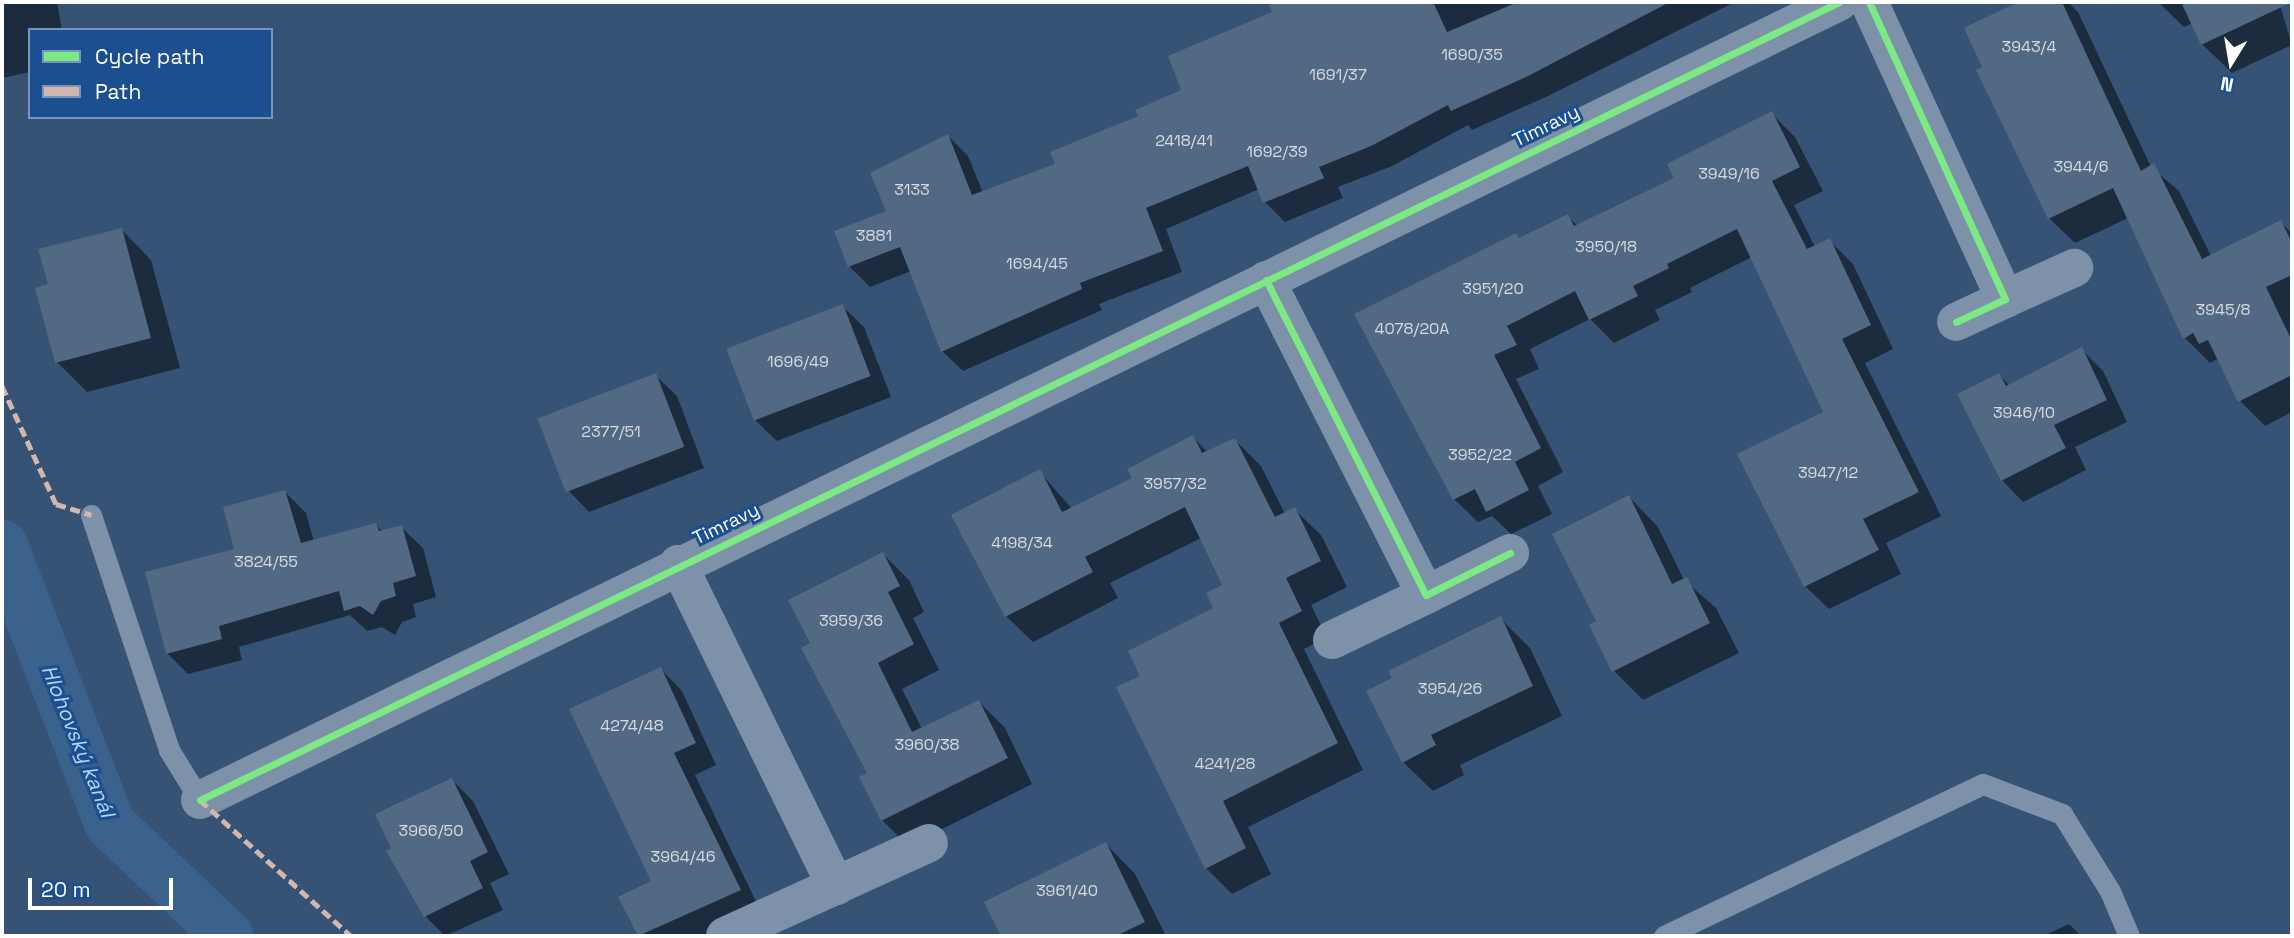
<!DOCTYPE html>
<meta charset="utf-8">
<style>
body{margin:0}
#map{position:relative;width:2294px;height:938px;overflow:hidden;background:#365274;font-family:"Space Grotesk",sans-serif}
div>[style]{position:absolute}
.shadow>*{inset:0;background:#0007}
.canal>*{height:51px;margin:-25.5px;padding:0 25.5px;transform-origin:25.5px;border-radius:25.5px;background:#3b618d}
.building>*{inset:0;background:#526984;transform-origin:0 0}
.service>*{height:21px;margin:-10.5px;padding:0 10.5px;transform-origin:10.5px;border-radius:10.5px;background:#7d92a8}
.minor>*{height:38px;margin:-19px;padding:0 19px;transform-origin:19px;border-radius:19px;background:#7d92a8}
.quiet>*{height:5px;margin-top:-2.5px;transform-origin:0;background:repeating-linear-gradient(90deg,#d1b7ad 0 10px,transparent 0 15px)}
.cycleway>*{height:7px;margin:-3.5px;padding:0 3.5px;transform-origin:3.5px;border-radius:3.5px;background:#7ce984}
span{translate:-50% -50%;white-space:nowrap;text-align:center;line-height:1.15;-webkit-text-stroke:6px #1b4f8f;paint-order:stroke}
.number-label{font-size:16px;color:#d4dae0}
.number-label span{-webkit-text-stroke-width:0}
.street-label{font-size:19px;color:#fff}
.water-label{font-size:21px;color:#b5d3f5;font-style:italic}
.frame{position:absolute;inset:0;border:4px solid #fff;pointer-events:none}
.legend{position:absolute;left:28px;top:28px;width:245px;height:91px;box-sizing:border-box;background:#1b4f8f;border:2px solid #7695bc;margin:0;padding:9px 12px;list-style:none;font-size:21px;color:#fff}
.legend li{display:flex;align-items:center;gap:14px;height:35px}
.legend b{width:35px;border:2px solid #7695bc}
.north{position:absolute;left:2196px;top:28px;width:70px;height:70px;-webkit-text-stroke:5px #1b4f8f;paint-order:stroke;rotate:191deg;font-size:19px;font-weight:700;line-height:28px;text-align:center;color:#fff}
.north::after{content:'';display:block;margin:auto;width:24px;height:32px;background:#fff;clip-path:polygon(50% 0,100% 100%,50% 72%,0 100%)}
.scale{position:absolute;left:28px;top:878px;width:145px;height:32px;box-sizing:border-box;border:4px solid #fff;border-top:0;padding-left:9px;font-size:21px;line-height:24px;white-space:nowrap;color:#fff;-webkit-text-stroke:5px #1b4f8f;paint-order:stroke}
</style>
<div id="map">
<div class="shadow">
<div style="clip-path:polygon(2px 2px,57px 2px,62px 30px,30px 30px,30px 72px,2px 78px)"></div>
<div style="clip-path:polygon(1284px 2px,1372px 2px,1376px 12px,1399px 2px,1735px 2px,1548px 96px,1472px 130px,1468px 125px,1392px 166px,1338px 187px,1343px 198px,1285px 222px,1265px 202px,1259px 189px,1166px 229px,1182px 272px,1099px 304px,1102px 310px,963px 371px,942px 351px,911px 271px,870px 287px,849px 266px,836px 232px,889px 212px,948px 136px,968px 156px,983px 193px,1057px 165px,1184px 91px,1274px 13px,1272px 7px)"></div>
<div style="clip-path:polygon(2022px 2px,2068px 2px,2078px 12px,2151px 167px,2179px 191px,2211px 256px,2281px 222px,2292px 234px,2292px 412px,2265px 426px,2240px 401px,2222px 365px,2217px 359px,2210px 363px,2185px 338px,2128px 218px,2075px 243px,2049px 218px,1966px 28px)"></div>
<div style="clip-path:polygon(2158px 2px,2279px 2px,2292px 45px,2232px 73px,2202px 44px,2193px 23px,2184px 27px)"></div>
<div style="clip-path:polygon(1772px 114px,1795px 137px,1823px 191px,1794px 205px,1815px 247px,1829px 240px,1853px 264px,1893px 349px,1865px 363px,1941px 516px,1886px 543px,1901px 574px,1829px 609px,1805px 586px,1825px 413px,1752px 257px,1690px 288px,1692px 292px,1655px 310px,1660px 320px,1614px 343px,1590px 319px,1530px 349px,1539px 369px,1516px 379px,1563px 472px,1538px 486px,1552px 514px,1511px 534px,1492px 516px,1478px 522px,1454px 499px,1520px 240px,1567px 216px,1578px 226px,1677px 179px)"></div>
<div style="clip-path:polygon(122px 230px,151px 260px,180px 368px,87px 392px,57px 362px,50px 285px)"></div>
<div style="clip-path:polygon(842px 306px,864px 327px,891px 397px,777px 441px,755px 420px)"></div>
<div style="clip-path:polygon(2082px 350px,2103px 371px,2127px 422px,2075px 447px,2086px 470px,2023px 502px,2002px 480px,1999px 375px,2010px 386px)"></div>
<div style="clip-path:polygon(655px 375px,677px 396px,704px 468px,589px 512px,568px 490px,540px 418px)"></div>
<div style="clip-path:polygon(1193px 437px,1208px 453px,1235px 440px,1261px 466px,1285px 514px,1294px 509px,1321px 535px,1347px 587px,1311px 605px,1327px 638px,1304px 649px,1363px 770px,1248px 827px,1271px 874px,1232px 894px,1206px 868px,1142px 676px,1215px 608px,1224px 586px,1201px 538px,1110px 583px,1118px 598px,1033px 642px,1006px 616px,1039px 471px,1072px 509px,1135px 479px)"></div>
<div style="clip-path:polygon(285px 492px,306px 513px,314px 542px,376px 525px,383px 532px,401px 527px,423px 548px,436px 597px,413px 604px,416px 617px,402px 622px,395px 635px,382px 627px,367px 631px,350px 615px,239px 647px,242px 660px,188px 674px,167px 653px,236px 550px)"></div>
<div style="clip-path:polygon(1629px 497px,1658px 527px,1684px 580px,1716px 608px,1739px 653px,1643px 700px,1614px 671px,1598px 622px)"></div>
<div style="clip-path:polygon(883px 554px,909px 580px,924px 612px,913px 618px,939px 670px,902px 689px,922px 729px,979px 702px,1005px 728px,1032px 784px,908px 846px,882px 820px,870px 773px,812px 644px)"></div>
<div style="clip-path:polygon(1500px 618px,1530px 648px,1562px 716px,1460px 765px,1464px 775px,1433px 791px,1403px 762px)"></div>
<div style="clip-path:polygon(661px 669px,682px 691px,716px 765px,695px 775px,761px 912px,710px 936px,640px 936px,620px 898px,654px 882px)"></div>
<div style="clip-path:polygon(452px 780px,473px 801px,509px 874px,490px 883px,503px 910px,445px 936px,425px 916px)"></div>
<div style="clip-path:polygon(1106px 844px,1135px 874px,1166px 936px,1003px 936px,987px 903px)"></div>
<div style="clip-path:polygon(2069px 924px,2081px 936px,2043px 936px)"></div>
</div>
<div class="canal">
<div style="left:2px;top:545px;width:298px;rotate:68.9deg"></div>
<div style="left:109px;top:823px;width:164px;rotate:43.5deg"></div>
</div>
<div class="building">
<div style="clip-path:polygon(1268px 2px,1433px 2px,1447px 32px,1518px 2px,1670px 2px,1528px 76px,1451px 111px,1448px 105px,1371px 146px,1319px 167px,1324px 178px,1263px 203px,1248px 166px,1146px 208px,1163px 251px,1080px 283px,1082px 289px,941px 352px,900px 247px,848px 267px,834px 231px,886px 211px,870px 173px,948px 134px,972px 195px,1055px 164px,1050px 152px,1138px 116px,1135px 110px,1181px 90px,1168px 56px,1272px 12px)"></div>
<div style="clip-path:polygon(2018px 2px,2062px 2px,2141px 171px,2154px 163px,2202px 259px,2281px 220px,2292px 243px,2292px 275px,2266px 287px,2292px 341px,2292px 375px,2238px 402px,2208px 340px,2199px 344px,2193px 333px,2183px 339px,2113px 188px,2048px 219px,1976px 70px,1982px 67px,1964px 28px)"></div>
<div style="clip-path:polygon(2181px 2px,2292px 2px,2201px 45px)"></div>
<div style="clip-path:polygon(1772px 111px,1800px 167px,1772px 181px,1807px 249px,1830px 238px,1871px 325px,1842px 339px,1919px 492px,1863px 519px,1879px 550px,1804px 587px,1737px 454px,1823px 412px,1737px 229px,1667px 264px,1669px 268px,1633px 286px,1638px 296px,1589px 320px,1575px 291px,1507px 326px,1517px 345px,1494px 355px,1541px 448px,1515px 462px,1529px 490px,1486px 512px,1475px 489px,1453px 500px,1354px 314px,1516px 233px,1519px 238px,1568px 214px,1574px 226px,1674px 178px,1667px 164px)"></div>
<div style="clip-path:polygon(122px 228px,151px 338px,55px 363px,35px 288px,48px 284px,38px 249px)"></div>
<div style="left:843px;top:304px;width:77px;height:125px;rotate:69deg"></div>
<div style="clip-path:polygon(2082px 347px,2107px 400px,2054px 425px,2066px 448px,2001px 481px,1957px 394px,1999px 373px,2006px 386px)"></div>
<div style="left:656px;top:373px;width:79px;height:127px;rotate:69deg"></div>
<div style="clip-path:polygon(1193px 435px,1202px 453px,1235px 438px,1275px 517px,1295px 507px,1321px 561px,1286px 578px,1302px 611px,1279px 623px,1338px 743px,1223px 801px,1246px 848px,1205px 869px,1116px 687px,1140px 676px,1128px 651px,1213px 608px,1206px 593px,1222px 585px,1185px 507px,1085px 557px,1093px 572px,1005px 617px,951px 515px,1040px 469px,1062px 512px,1132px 478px,1127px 469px)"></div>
<div style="clip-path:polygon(285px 490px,301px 543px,376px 523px,379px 531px,402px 525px,416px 576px,393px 583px,396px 596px,381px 601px,373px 615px,360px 606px,344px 611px,339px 591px,219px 626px,222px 639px,166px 654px,145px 572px,234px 549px,223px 507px)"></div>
<div style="clip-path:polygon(1629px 495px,1672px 584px,1687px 577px,1710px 623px,1612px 672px,1589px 625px,1596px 621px,1552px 534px)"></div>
<div style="clip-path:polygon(883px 552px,900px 586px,888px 592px,914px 644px,878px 663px,912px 732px,979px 700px,1008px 758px,881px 821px,859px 777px,867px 773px,801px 648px,810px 643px,788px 600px)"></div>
<div style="clip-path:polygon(1501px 616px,1533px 686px,1431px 735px,1436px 745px,1402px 763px,1366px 691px,1392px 678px,1388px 671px)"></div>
<div style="clip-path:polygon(661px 667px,696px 743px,674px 753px,741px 890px,638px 936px,618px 897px,651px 881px,569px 709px)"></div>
<div style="clip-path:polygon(452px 778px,488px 852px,470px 861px,483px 888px,424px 917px,386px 851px,391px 848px,375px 814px)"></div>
<div style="clip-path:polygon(1106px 842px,1145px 922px,1116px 936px,1001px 936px,984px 902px)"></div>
</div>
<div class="service">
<div style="left:91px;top:515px;width:248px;rotate:71.6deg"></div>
<div style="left:169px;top:750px;width:59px;rotate:58.2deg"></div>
<div style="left:1664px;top:936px;width:353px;rotate:-25.5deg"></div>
<div style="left:1983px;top:784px;width:85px;rotate:20.8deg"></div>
<div style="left:2062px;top:814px;width:91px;rotate:58.1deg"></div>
<div style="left:2110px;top:891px;width:49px;rotate:67.1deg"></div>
</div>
<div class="minor">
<div style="left:1869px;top:2px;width:327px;rotate:65.4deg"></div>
<div style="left:2005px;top:299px;width:54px;rotate:154.9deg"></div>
<div style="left:1266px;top:280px;width:353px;rotate:63.1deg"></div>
<div style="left:1426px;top:595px;width:94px;rotate:-26.6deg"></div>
<div style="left:2005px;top:299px;width:76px;rotate:-24.2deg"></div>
<div style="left:678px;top:564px;width:359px;rotate:63.9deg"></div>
<div style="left:1332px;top:640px;width:104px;rotate:-25.6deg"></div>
<div style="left:200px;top:800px;width:1823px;rotate:-25.96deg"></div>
<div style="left:725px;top:936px;width:224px;rotate:-24.5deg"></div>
</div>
<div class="quiet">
<div style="left:2px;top:386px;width:130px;rotate:65.4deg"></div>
<div style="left:56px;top:504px;width:37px;rotate:17deg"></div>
<div style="left:200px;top:800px;width:203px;rotate:42deg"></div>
</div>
<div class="cycleway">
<div style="left:1869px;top:2px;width:327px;rotate:65.4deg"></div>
<div style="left:2005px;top:299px;width:54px;rotate:154.9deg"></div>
<div style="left:1266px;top:280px;width:353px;rotate:63.1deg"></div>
<div style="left:1426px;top:595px;width:94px;rotate:-26.6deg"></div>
<div style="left:200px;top:800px;width:1823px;rotate:-25.96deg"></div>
</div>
<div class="number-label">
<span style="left:2029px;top:47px">3943/4</span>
<span style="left:1472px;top:55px">1690/35</span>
<span style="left:1338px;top:75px">1691/37</span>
<span style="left:1184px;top:141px">2418/41</span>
<span style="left:1277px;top:152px">1692/39</span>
<span style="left:2081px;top:167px">3944/6</span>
<span style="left:1729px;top:174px">3949/16</span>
<span style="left:912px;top:190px">3133</span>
<span style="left:874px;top:236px">3881</span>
<span style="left:1606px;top:247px">3950/18</span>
<span style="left:1037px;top:264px">1694/45</span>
<span style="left:1493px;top:289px">3951/20</span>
<span style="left:2223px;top:310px">3945/8</span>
<span style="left:1412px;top:329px">4078/20A</span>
<span style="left:798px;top:362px">1696/49</span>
<span style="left:2024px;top:413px">3946/10</span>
<span style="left:611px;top:432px">2377/51</span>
<span style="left:1480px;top:455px">3952/22</span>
<span style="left:1828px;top:473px">3947/12</span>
<span style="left:1175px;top:484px">3957/32</span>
<span style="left:1022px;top:543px">4198/34</span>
<span style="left:266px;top:562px">3824/55</span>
<span style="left:851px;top:621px">3959/36</span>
<span style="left:1450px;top:689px">3954/26</span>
<span style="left:632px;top:726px">4274/48</span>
<span style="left:927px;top:745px">3960/38</span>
<span style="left:1225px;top:764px">4241/28</span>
<span style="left:431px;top:831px">3966/50</span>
<span style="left:683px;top:857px">3964/46</span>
<span style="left:1067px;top:891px">3961/40</span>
</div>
<div class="street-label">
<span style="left:1546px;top:126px;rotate:-26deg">Timravy</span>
<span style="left:726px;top:524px;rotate:-26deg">Timravy</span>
</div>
<div class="water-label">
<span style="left:78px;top:741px;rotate:68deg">Hlohovský kanál</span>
</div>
<div class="frame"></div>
<ul class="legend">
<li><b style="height:9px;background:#7ce984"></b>Cycle path</li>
<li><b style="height:9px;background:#d1b7ad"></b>Path</li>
</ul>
<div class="north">N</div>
<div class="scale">20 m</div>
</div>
